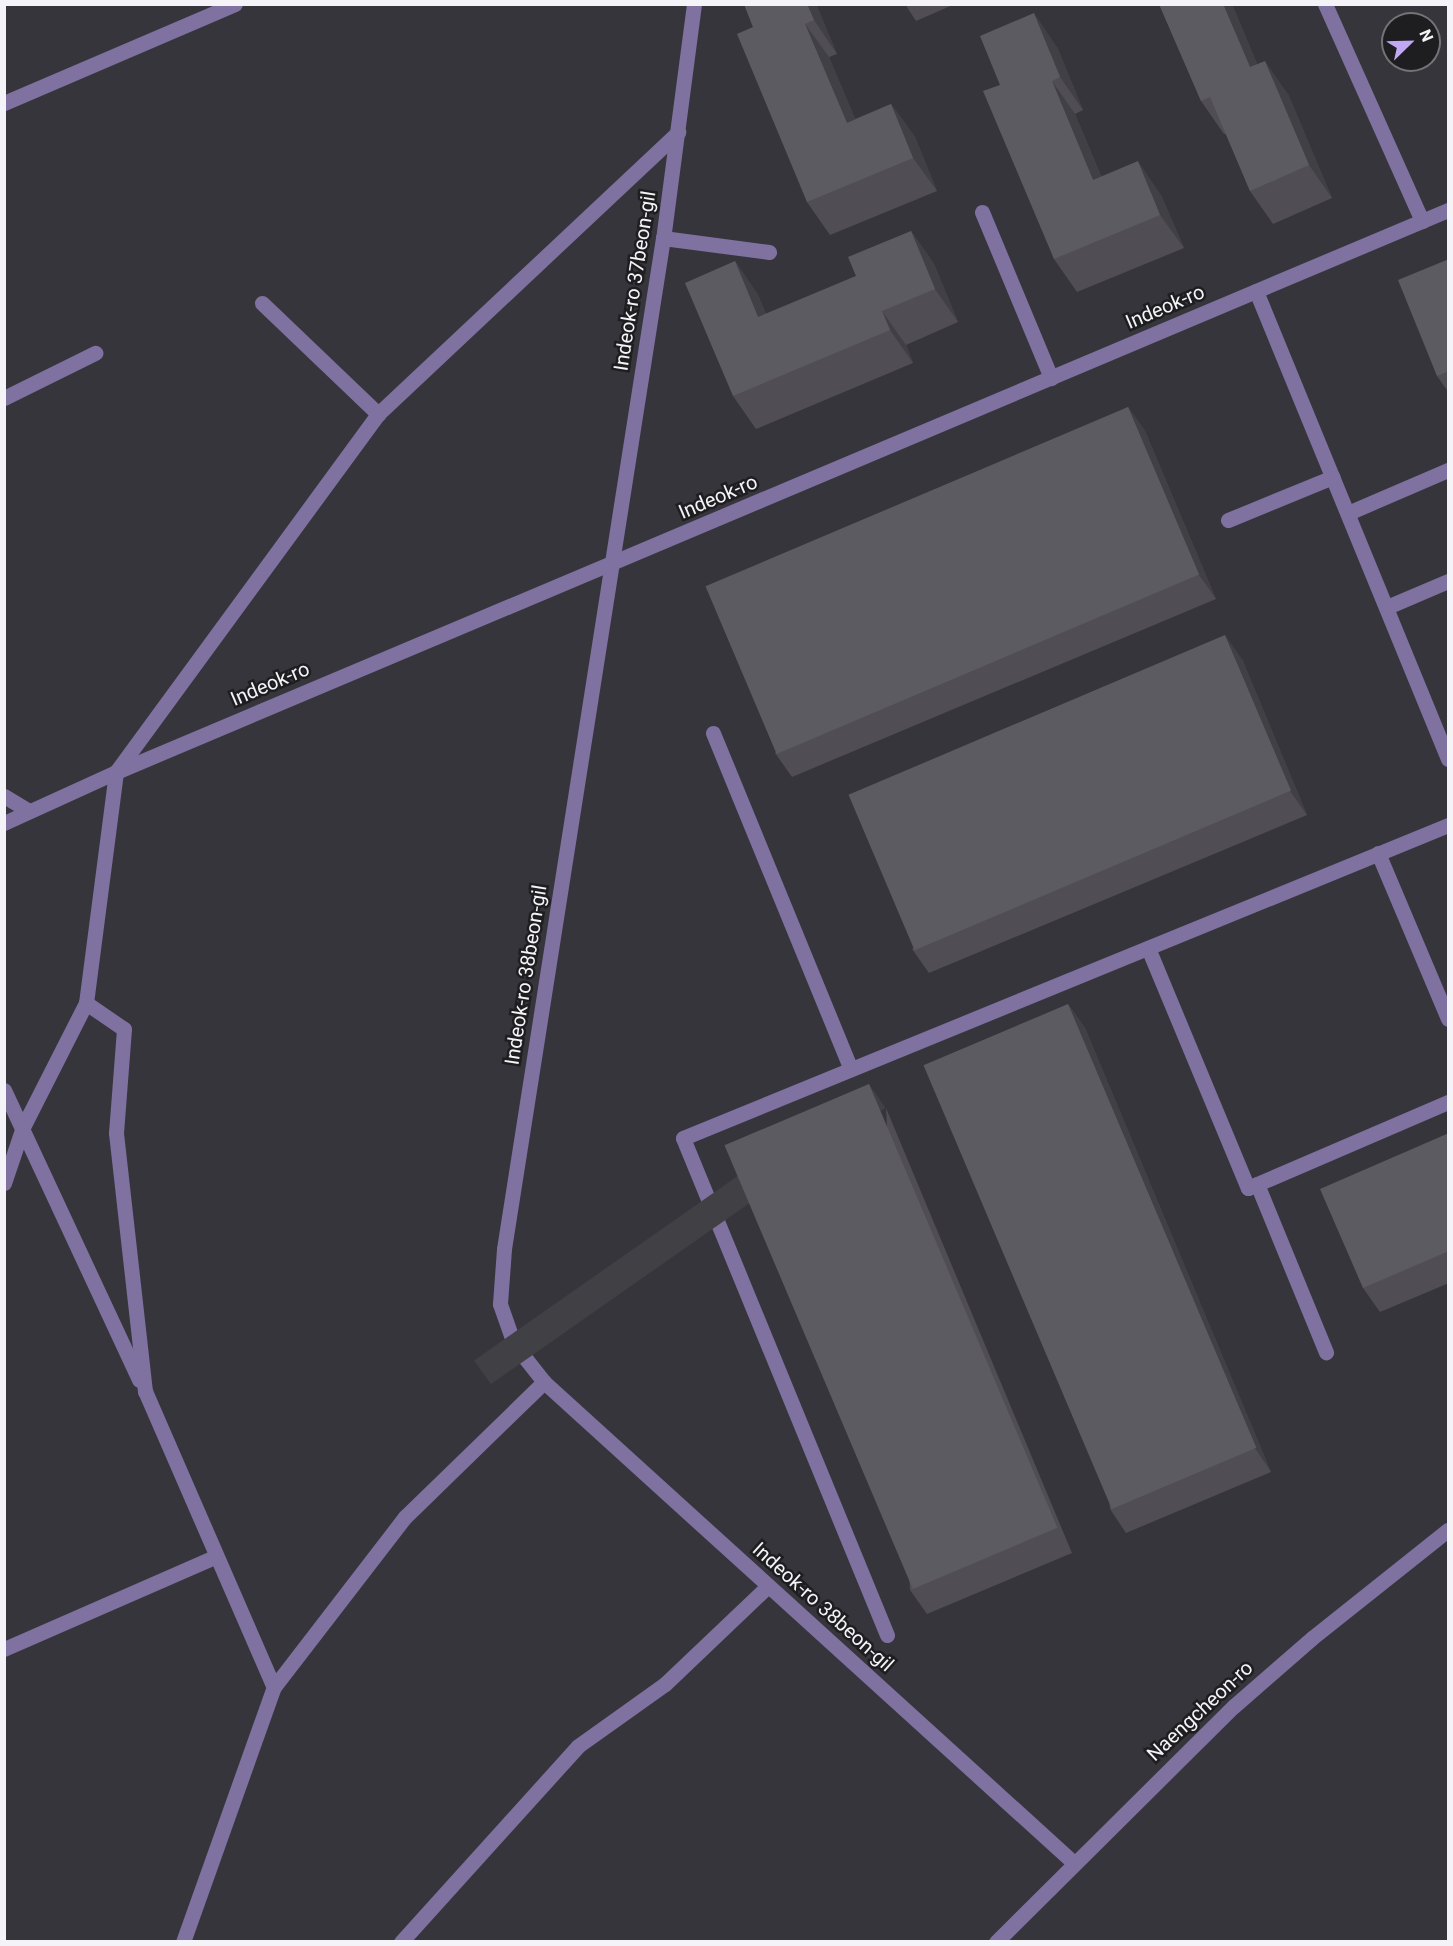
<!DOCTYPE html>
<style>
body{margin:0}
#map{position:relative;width:1453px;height:1946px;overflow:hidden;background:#37353c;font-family:Roboto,sans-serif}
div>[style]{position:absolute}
.minor>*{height:15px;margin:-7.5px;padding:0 7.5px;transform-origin:7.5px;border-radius:7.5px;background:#7f71a0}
.wall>*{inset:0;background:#504e54}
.shaded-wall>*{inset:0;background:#414045;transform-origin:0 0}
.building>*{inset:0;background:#5d5b62;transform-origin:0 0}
span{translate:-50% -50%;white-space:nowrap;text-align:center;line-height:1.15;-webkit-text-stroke:5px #1e1d20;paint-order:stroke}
.street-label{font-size:20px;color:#f4f3f7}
.frame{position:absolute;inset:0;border:6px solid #f4f3f7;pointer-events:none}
.north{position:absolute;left:1381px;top:12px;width:60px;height:60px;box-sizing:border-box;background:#1e1d20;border:2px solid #747376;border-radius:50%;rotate:67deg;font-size:16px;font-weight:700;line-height:24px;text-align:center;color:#f4f3f7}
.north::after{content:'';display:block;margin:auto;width:21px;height:27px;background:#c0a8f4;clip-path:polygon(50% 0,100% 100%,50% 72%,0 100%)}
</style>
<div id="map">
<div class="minor">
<div style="left:694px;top:4px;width:236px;rotate:97.5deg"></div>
<div style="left:663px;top:238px;width:1023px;rotate:98.94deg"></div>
<div style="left:504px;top:1249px;width:55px;rotate:94.2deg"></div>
<div style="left:500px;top:1304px;width:42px;rotate:70.7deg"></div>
<div style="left:514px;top:1344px;width:48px;rotate:51.7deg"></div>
<div style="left:544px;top:1382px;width:716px;rotate:42.23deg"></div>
<div style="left:1325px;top:4px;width:238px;rotate:65.9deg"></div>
<div style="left:4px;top:103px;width:251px;rotate:-23.2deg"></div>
<div style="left:982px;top:212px;width:180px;rotate:67.4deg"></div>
<div style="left:663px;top:238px;width:107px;rotate:7.5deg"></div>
<div style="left:1256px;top:291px;width:506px;rotate:67.69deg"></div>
<div style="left:262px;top:303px;width:161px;rotate:43.7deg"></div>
<div style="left:4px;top:398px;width:102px;rotate:-26.3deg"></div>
<div style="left:1348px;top:513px;width:109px;rotate:-23.3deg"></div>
<div style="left:1228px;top:520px;width:113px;rotate:-22.3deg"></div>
<div style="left:1387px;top:607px;width:66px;rotate:-23.1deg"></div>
<div style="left:713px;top:733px;width:363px;rotate:67.7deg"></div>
<div style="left:4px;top:796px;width:29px;rotate:31deg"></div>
<div style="left:4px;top:823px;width:123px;rotate:-24.5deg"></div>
<div style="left:116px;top:772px;width:1446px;rotate:-22.88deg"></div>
<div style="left:1378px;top:853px;width:180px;rotate:67.1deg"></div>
<div style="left:1148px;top:948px;width:260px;rotate:67.4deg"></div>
<div style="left:1248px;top:1188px;width:218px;rotate:-23.3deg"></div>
<div style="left:86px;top:1003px;width:46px;rotate:34.4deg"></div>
<div style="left:124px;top:1029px;width:104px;rotate:94.4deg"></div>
<div style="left:116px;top:1133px;width:260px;rotate:83.6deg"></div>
<div style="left:145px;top:1391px;width:323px;rotate:66.5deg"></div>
<div style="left:4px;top:1090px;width:320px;rotate:65deg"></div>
<div style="left:4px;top:1183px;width:59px;rotate:-71.3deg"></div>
<div style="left:23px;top:1127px;width:139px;rotate:-63.1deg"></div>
<div style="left:86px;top:1003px;width:233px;rotate:-82.6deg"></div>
<div style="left:116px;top:772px;width:444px;rotate:-53.8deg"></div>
<div style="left:378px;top:414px;width:412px;rotate:-43.2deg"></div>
<div style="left:1257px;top:1184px;width:182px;rotate:67.7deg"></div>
<div style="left:887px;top:1635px;width:537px;rotate:-112.32deg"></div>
<div style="left:683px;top:1138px;width:827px;rotate:-22.25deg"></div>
<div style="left:4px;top:1649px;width:230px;rotate:-23.6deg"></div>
<div style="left:183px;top:1942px;width:271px;rotate:-70.4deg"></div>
<div style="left:274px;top:1687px;width:215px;rotate:-52.4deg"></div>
<div style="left:405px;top:1517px;width:194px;rotate:-44.2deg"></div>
<div style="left:401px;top:1942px;width:264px;rotate:-47.9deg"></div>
<div style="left:578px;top:1746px;width:107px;rotate:-35.5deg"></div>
<div style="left:665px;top:1684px;width:142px;rotate:-43.6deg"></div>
<div style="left:996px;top:1942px;width:335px;rotate:-44.8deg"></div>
<div style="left:1234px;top:1706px;width:103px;rotate:-41.1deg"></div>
<div style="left:1312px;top:1638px;width:174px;rotate:-38.5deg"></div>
</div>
<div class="wall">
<div style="clip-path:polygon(744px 4px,816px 4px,837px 54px,829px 57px,855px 119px,891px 104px,915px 137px,937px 191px,830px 235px,807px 202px,753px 27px)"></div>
<div style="clip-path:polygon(905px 4px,955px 4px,916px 21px)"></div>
<div style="clip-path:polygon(1159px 4px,1232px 4px,1257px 64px,1288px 94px,1332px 198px,1273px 224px,1250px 191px,1226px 134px,1224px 134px,1201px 101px)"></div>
<div style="clip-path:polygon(1057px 47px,1083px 110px,1075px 114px,1101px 176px,1161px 195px,1184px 248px,1077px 292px,1054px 259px,1000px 85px)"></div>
<div style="clip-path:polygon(911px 231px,934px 264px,958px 322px,906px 345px,913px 363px,756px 429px,733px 396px,735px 261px,758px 295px,766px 314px,856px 276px)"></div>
<div style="clip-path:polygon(1449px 259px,1449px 393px,1437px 376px)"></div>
<div style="clip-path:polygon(1128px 407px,1145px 431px,1216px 599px,792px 777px,775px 753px)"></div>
<div style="clip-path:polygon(1242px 659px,1307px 815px,929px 973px,912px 949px)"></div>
<div style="clip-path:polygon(1068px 1004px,1085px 1028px,1271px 1472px,1126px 1533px,1110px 1509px)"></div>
<div style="clip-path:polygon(886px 1108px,1072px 1553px,927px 1614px,910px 1590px)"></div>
<div style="clip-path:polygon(1449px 1133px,1449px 1283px,1380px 1312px,1363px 1288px)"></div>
</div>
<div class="shaded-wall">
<div style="clip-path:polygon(807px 4px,816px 4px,837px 54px,814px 20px)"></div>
<div style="clip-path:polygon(1223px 4px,1232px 4px,1273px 101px,1250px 67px)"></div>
<div style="clip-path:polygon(1034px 13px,1057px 47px,1083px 110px,1060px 77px)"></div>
<div style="clip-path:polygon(805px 24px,829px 57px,870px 156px,847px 123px)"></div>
<div style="clip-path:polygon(1265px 61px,1288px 94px,1332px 198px,1309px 165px)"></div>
<div style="clip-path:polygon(1052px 81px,1075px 114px,1116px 213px,1093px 180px)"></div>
<div style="clip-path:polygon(891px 104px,915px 137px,937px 191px,913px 158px)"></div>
<div style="clip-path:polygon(1138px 161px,1161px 195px,1184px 248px,1160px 215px)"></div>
<div style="clip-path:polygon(911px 231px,934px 264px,958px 322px,935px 289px)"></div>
<div style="clip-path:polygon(735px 261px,758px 295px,782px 350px,758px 317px)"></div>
<div style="clip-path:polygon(882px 311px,906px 345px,913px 363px,890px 330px)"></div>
<div style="clip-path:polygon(1128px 407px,1145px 431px,1216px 599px,1199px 575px)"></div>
<div style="clip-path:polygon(1225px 635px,1242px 659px,1307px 815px,1290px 791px)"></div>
<div style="clip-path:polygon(1068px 1004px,1085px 1028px,1271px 1472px,1255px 1448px)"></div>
<div style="left:869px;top:1084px;width:29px;height:482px;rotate:55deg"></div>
</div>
<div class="building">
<div style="clip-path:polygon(744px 4px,807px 4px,814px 20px,805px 24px,847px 123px,891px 104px,913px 158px,807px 202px,737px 34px,753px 27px)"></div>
<div style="clip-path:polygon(1159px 4px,1223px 4px,1250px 67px,1265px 61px,1309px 165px,1250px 191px,1210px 97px,1201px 101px)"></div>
<div style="clip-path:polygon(1034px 13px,1060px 77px,1052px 81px,1093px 180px,1138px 161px,1160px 215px,1054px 259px,983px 91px,1000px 85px,980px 36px)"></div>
<div style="clip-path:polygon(911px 231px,935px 289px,882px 311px,890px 330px,733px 396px,685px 283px,735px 261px,758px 317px,856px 276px,848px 257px)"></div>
<div style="clip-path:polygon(1449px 259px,1449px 371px,1437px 376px,1398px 280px)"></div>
<div style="left:1128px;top:407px;width:182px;height:459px;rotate:67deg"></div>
<div style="left:1225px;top:635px;width:169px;height:409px;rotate:67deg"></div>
<div style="left:1068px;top:1004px;width:482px;height:157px;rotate:67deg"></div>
<div style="left:869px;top:1084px;width:482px;height:157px;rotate:67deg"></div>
<div style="clip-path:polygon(1449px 1133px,1449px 1251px,1363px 1288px,1320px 1189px)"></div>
</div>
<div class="street-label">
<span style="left:635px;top:281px;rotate:-81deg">Indeok-ro 37beon-gil</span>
<span style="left:1165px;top:307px;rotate:-23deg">Indeok-ro</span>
<span style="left:718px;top:497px;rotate:-23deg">Indeok-ro</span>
<span style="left:270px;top:684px;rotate:-23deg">Indeok-ro</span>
<span style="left:526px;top:975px;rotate:-81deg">Indeok-ro 38beon-gil</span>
<span style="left:823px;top:1607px;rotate:42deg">Indeok-ro 38beon-gil</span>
<span style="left:1200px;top:1711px;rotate:-43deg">Naengcheon-ro</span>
</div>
<div class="frame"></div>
<div class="north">N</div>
</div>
